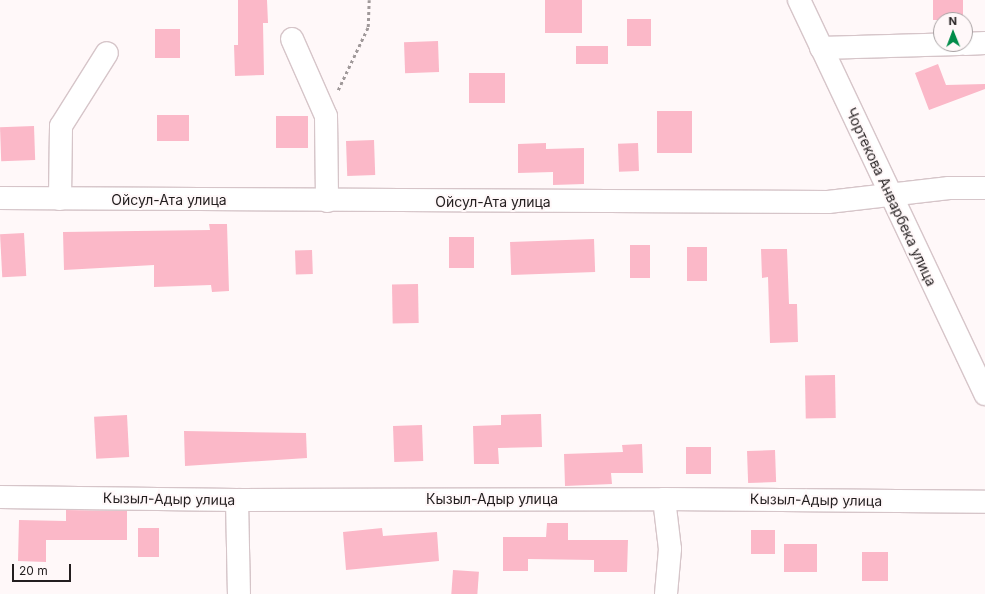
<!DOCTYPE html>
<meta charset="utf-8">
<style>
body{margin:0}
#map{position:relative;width:985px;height:594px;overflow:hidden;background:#fff8f9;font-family:Inter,sans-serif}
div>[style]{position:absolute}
.building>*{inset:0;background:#fbb8c8;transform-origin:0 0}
.path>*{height:2.5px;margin-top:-1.25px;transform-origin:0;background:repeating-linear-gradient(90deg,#a0999a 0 3px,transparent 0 6px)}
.roads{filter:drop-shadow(1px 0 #d6c5c9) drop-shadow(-1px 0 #d6c5c9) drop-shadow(0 1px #d6c5c9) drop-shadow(0 -1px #d6c5c9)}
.street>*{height:22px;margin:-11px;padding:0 11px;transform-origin:11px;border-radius:11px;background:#fff}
.secondary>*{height:22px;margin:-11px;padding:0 11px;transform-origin:11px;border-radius:11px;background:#fff}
span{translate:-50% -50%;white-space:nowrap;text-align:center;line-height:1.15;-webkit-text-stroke:4px #fff8f9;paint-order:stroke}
.street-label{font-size:14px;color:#231e1f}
.north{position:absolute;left:933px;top:12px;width:40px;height:40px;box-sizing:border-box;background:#fff8f9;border:1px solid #a7a1a2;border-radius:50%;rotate:359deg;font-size:11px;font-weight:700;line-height:16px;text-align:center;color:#231e1f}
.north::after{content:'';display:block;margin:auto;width:14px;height:18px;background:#018b49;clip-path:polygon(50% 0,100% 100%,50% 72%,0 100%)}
.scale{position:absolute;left:12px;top:564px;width:59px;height:18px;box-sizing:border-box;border:2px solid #231e1f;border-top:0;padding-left:5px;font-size:12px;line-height:14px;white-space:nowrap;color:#231e1f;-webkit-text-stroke:3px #fff8f9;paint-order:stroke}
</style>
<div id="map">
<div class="building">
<div style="clip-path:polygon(238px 0,267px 0,268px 23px,263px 23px,264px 75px,235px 76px,234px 45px,238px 45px)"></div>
<div style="left:545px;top:0;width:37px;height:33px"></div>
<div style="left:933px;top:0;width:30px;height:20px"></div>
<div style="left:627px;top:19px;width:24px;height:27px"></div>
<div style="left:155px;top:29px;width:25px;height:29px"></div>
<div style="left:438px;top:41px;width:31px;height:34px;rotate:88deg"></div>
<div style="left:576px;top:46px;width:32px;height:18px"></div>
<div style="clip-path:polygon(938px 64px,946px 85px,985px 84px,985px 89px,929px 110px,915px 73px)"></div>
<div style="left:469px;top:73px;width:36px;height:30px"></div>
<div style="left:657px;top:111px;width:35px;height:42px"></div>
<div style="left:189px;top:115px;width:26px;height:32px;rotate:90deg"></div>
<div style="left:276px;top:116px;width:32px;height:32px"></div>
<div style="left:34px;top:126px;width:34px;height:34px;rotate:88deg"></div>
<div style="left:374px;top:140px;width:35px;height:28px;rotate:88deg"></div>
<div style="clip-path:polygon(546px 143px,546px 149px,584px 148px,584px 184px,553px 185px,553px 172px,518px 173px,518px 144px)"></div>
<div style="left:638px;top:143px;width:28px;height:20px;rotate:88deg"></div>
<div style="clip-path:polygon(209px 224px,227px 224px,229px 291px,212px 292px,211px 285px,154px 287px,154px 265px,64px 270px,63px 232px,210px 230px)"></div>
<div style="left:24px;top:233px;width:43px;height:24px;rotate:87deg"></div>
<div style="left:449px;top:237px;width:25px;height:31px"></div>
<div style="left:594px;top:239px;width:33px;height:84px;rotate:88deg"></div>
<div style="left:630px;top:245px;width:20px;height:33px"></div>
<div style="left:687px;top:247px;width:20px;height:34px"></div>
<div style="clip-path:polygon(761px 249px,787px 249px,789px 304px,797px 304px,798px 342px,770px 343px,768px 277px,762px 278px)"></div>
<div style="left:312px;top:250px;width:24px;height:17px;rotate:88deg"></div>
<div style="left:418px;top:284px;width:39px;height:26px;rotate:89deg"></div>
<div style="left:835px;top:375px;width:43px;height:30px;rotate:89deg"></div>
<div style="clip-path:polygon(541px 414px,542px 447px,498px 448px,499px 464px,474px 464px,473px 426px,501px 425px,501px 415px)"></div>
<div style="left:127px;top:415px;width:42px;height:33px;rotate:87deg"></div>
<div style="left:422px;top:425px;width:36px;height:29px;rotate:88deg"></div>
<div style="clip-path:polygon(184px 431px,306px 433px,307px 458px,185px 466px)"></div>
<div style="clip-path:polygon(642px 444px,643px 473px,611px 473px,612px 484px,565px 486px,564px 454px,623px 452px,622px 445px)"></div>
<div style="left:711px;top:447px;width:27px;height:25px;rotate:90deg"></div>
<div style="left:775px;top:450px;width:32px;height:28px;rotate:88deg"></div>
<div style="clip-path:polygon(66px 510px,127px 511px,127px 540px,46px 540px,46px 562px,18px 561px,19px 520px,66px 521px)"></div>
<div style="clip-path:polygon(547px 523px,568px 523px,568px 540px,628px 540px,627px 572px,594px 572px,594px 560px,528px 559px,528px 571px,503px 571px,503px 537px,546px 537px)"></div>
<div style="left:138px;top:528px;width:21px;height:29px"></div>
<div style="clip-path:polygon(382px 528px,383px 536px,437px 532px,439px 561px,346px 570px,343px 532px)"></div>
<div style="left:751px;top:530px;width:24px;height:24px"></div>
<div style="left:784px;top:544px;width:33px;height:28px"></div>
<div style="left:862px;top:552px;width:26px;height:29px"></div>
<div style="left:453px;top:570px;width:26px;height:24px;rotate:4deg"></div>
</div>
<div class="path">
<div style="left:338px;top:90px;width:70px;rotate:-64.5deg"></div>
<div style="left:368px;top:27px;width:27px;rotate:-88deg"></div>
</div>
<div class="roads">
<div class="street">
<div style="left:292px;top:39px;width:84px;rotate:66.2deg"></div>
<div style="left:326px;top:116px;width:85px;rotate:89.3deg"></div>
<div style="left:965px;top:44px;width:20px;rotate:-3deg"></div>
<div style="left:821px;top:48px;width:138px;rotate:-1.7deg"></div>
<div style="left:0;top:198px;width:828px;rotate:0.28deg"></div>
<div style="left:828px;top:202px;width:122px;rotate:-6.6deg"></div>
<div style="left:949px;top:188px;width:36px"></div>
<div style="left:60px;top:199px;width:73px;rotate:-89.2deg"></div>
<div style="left:61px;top:126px;width:86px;rotate:-57.8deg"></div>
<div style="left:0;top:497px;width:237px;rotate:0.7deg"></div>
<div style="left:237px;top:500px;width:427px;rotate:-0.1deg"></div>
<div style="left:664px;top:499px;width:321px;rotate:0.5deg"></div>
<div style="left:664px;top:499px;width:50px;rotate:83.2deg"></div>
<div style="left:670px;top:549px;width:45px;rotate:95.1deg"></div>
<div style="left:237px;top:500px;width:94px;rotate:88.8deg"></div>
</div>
<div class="secondary">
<div style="left:799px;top:0;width:436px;rotate:64.7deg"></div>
</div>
</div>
<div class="street-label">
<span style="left:891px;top:197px;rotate:65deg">Чортекова Анварбека улица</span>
<span style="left:169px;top:200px">Ойсул-Ата улица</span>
<span style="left:493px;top:202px">Ойсул-Ата улица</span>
<span style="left:169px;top:499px;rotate:1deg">Кызыл-Адыр улица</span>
<span style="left:492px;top:499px">Кызыл-Адыр улица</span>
<span style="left:816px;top:500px;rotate:1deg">Кызыл-Адыр улица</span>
</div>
<div class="north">N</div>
<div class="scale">20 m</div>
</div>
